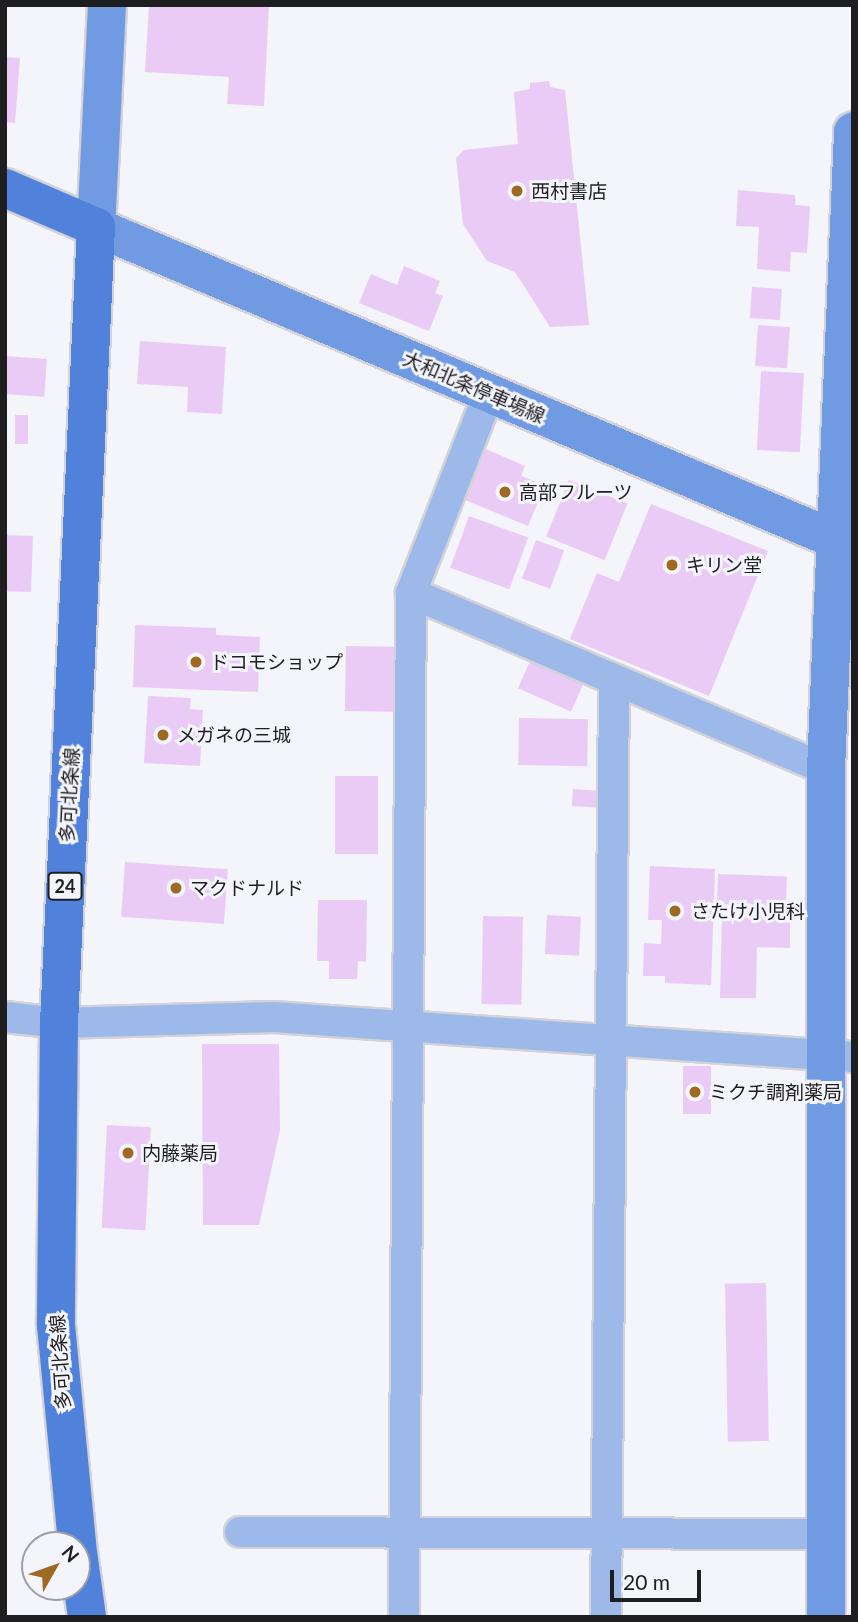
<!DOCTYPE html>
<meta charset="utf-8">
<style>
body{margin:0}
#map{position:relative;width:858px;height:1622px;overflow:hidden;background:#f4f4fb;font-family:Lato,"Noto Sans JP",sans-serif}
div>[style]{position:absolute}
.building>*{inset:0;background:#eacbf6;transform-origin:0 0}
.roads{filter:drop-shadow(2px 0 #d2d2d8) drop-shadow(-2px 0 #d2d2d8) drop-shadow(0 2px #d2d2d8) drop-shadow(0 -2px #d2d2d8)}
.street>*{height:30px;margin:-15px;padding:0 15px;transform-origin:15px;border-radius:15px;background:#9cb9ea}
.secondary>*{height:38px;margin:-19px;padding:0 19px;transform-origin:19px;border-radius:19px;background:#709ae2}
.primary>*{height:38px;margin:-19px;padding:0 19px;transform-origin:19px;border-radius:19px;background:#5082dc}
.dots>*{width:19px;height:19px;translate:-50% -50%;box-sizing:border-box;border:4px solid #f4f4fb;border-radius:50%}
span{translate:-50% -50%;white-space:nowrap;text-align:center;line-height:1.15;-webkit-text-stroke:6px #f4f4fb;paint-order:stroke}
.shield-label span{padding:2px 5px;background:#f4f4fb;border:2px solid;border-radius:5px;-webkit-text-stroke-width:0}
.shield-label{font-size:18px;color:#1e1d20;font-weight:700}
.poi-label{font-size:19px;color:#1e1d20}
.left{translate:0 -50%;text-align:left}
.street-label{font-size:19px;color:#1e1d20}
.frame{position:absolute;inset:0;border:7px solid #1e1d20;pointer-events:none}
.north{position:absolute;left:21px;top:1531px;width:70px;height:70px;box-sizing:border-box;background:#f4f4fb;border:2px solid #9e9ea3;border-radius:50%;rotate:50deg;font-size:19px;font-weight:700;line-height:28px;text-align:center;color:#1e1d20}
.north::after{content:'';display:block;margin:auto;width:24px;height:32px;background:#9f6823;clip-path:polygon(50% 0,100% 100%,50% 72%,0 100%)}
.scale{position:absolute;left:610px;top:1570px;width:91px;height:32px;box-sizing:border-box;border:4px solid #1e1d20;border-top:0;padding-left:9px;font-size:21px;line-height:24px;white-space:nowrap;color:#1e1d20;-webkit-text-stroke:5px #f4f4fb;paint-order:stroke}
</style>
<div id="map">
<div class="building">
<div style="clip-path:polygon(149px 5px,269px 5px,264px 106px,227px 104px,229px 77px,145px 72px)"></div>
<div style="clip-path:polygon(5px 57px,20px 58px,15px 123px,5px 122px)"></div>
<div style="clip-path:polygon(549px 81px,550px 87px,565px 90px,589px 325px,550px 327px,515px 272px,487px 261px,463px 224px,456px 158px,464px 150px,518px 144px,514px 92px,530px 89px,530px 83px)"></div>
<div style="clip-path:polygon(738px 190px,795px 195px,795px 205px,810px 206px,807px 253px,791px 252px,790px 272px,757px 269px,759px 227px,736px 226px)"></div>
<div style="clip-path:polygon(404px 266px,440px 281px,435px 293px,443px 296px,429px 331px,359px 303px,371px 274px,397px 285px)"></div>
<div style="left:752px;top:287px;width:30px;height:31px;rotate:4deg"></div>
<div style="left:758px;top:325px;width:32px;height:41px;rotate:4deg"></div>
<div style="clip-path:polygon(140px 341px,226px 347px,222px 414px,187px 412px,188px 387px,137px 384px)"></div>
<div style="left:5px;top:356px;width:42px;height:38px;rotate:4deg"></div>
<div style="left:761px;top:371px;width:43px;height:79px;rotate:3deg"></div>
<div style="left:15px;top:415px;width:13px;height:29px"></div>
<div style="clip-path:polygon(486px 449px,525px 466px,521px 476px,545px 485px,528px 526px,465px 500px)"></div>
<div style="left:569px;top:480px;width:63px;height:61px;rotate:22deg"></div>
<div style="clip-path:polygon(651px 504px,768px 551px,709px 696px,570px 639px,597px 573px,619px 582px)"></div>
<div style="left:469px;top:516px;width:63px;height:55px;rotate:20deg"></div>
<div style="left:5px;top:535px;width:28px;height:56px;rotate:2deg"></div>
<div style="left:536px;top:540px;width:30px;height:41px;rotate:20deg"></div>
<div style="clip-path:polygon(135px 625px,216px 628px,216px 635px,260px 637px,258px 692px,133px 687px)"></div>
<div style="left:346px;top:646px;width:49px;height:65px;rotate:1deg"></div>
<div style="left:531px;top:659px;width:58px;height:32px;rotate:24deg"></div>
<div style="clip-path:polygon(148px 696px,191px 698px,190px 709px,203px 710px,200px 766px,144px 763px)"></div>
<div style="left:519px;top:718px;width:69px;height:47px;rotate:1deg"></div>
<div style="left:335px;top:776px;width:43px;height:78px"></div>
<div style="left:573px;top:789px;width:29px;height:17px;rotate:4deg"></div>
<div style="left:125px;top:862px;width:103px;height:55px;rotate:4deg"></div>
<div style="clip-path:polygon(650px 866px,715px 869px,711px 985px,665px 983px,665px 976px,643px 976px,644px 943px,661px 944px,662px 920px,648px 920px)"></div>
<div style="left:718px;top:874px;width:69px;height:30px;rotate:2deg"></div>
<div style="clip-path:polygon(318px 900px,367px 900px,366px 962px,358px 961px,357px 979px,329px 979px,329px 961px,317px 961px)"></div>
<div style="left:547px;top:915px;width:34px;height:39px;rotate:3deg"></div>
<div style="clip-path:polygon(722px 915px,790px 917px,790px 948px,757px 947px,756px 998px,720px 998px)"></div>
<div style="left:483px;top:916px;width:40px;height:88px;rotate:1deg"></div>
<div style="clip-path:polygon(202px 1044px,279px 1044px,280px 1130px,259px 1225px,203px 1225px)"></div>
<div style="left:683px;top:1066px;width:28px;height:48px"></div>
<div style="left:107px;top:1125px;width:44px;height:103px;rotate:3deg"></div>
<div style="left:766px;top:1283px;width:158px;height:41px;rotate:89deg"></div>
</div>
<div class="roads">
<div class="street">
<div style="left:411px;top:593px;width:451px;rotate:23deg"></div>
<div style="left:5px;top:1017px;width:54px;rotate:6.3deg"></div>
<div style="left:59px;top:1023px;width:214px;rotate:-1.6deg"></div>
<div style="left:273px;top:1017px;width:581px;rotate:3.95deg"></div>
<div style="left:240px;top:1532px;width:586px;rotate:0.2deg"></div>
<div style="left:404px;top:1617px;width:1024px;rotate:-89.61deg"></div>
<div style="left:411px;top:593px;width:215px;rotate:-68.7deg"></div>
<div style="left:606px;top:1617px;width:935px;rotate:-89.51deg"></div>
</div>
<div class="secondary">
<div style="left:107px;top:5px;width:222px;rotate:92.8deg"></div>
<div style="left:96px;top:227px;width:822px;rotate:22.91deg"></div>
<div style="left:826px;top:1617px;width:848px;rotate:-90deg"></div>
<div style="left:826px;top:769px;width:638px;rotate:-87.57deg"></div>
</div>
<div class="primary">
<div style="left:5px;top:188px;width:99px;rotate:23.2deg"></div>
<div style="left:96px;top:227px;width:797px;rotate:92.66deg"></div>
<div style="left:59px;top:1023px;width:302px;rotate:90.6deg"></div>
<div style="left:56px;top:1325px;width:221px;rotate:84.5deg"></div>
<div style="left:77px;top:1545px;width:73px;rotate:82.1deg"></div>
</div>
</div>
<div class="dots">
<div style="left:517px;top:191px;background:#9f6823"></div>
<div style="left:505px;top:492px;background:#9f6823"></div>
<div style="left:672px;top:565px;background:#9f6823"></div>
<div style="left:196px;top:662px;background:#9f6823"></div>
<div style="left:163px;top:735px;background:#9f6823"></div>
<div style="left:176px;top:888px;background:#9f6823"></div>
<div style="left:675px;top:911px;background:#9f6823"></div>
<div style="left:695px;top:1092px;background:#9f6823"></div>
<div style="left:128px;top:1153px;background:#9f6823"></div>
</div>
<div class="shield-label">
<span style="left:65px;top:886px">24</span>
</div>
<div class="poi-label">
<span class="left" style="left:531px;top:191px">西村書店</span>
<span class="left" style="left:519px;top:492px">高部フルーツ</span>
<span class="left" style="left:686px;top:565px">キリン堂</span>
<span class="left" style="left:210px;top:662px">ドコモショップ</span>
<span class="left" style="left:177px;top:735px">メガネの三城</span>
<span class="left" style="left:190px;top:888px">マクドナルド</span>
<span class="left" style="left:691px;top:911px">さたけ小児科</span>
<span class="left" style="left:709px;top:1092px">ミクチ調剤薬局</span>
<span class="left" style="left:142px;top:1153px">内藤薬局</span>
</div>
<div class="street-label">
<span style="left:474px;top:387px;rotate:23deg">大和北条停車場線</span>
<span style="left:69px;top:795px;rotate:-87deg">多可北条線</span>
<span style="left:60px;top:1362px;rotate:-94deg">多可北条線</span>
</div>
<div class="frame"></div>
<div class="north">N</div>
<div class="scale">20 m</div>
</div>
